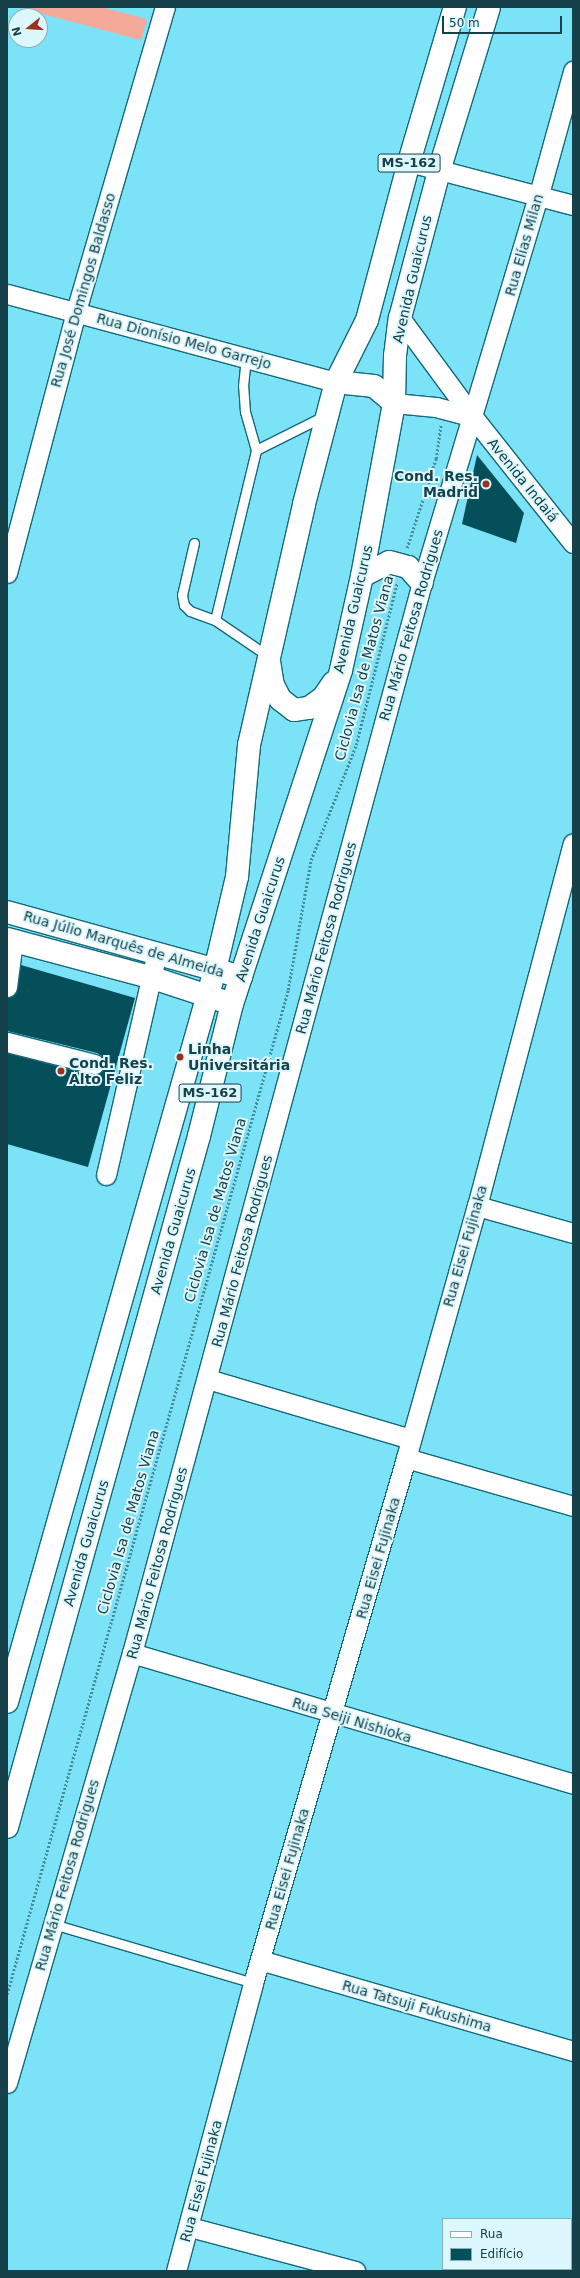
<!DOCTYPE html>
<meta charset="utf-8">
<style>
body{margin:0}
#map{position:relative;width:580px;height:2278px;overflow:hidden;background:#7ce2f7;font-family:"DejaVu Sans",sans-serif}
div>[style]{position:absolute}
.green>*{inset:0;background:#f5aa99}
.building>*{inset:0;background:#054f5b}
.path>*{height:2.5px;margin-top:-1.25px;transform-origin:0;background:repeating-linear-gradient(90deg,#458b9a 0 2px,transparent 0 4px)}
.roads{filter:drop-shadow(1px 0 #116a7a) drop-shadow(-1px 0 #116a7a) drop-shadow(0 1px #116a7a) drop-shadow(0 -1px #116a7a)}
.lane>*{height:9px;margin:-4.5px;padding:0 4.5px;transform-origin:4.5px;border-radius:4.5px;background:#fff}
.street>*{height:19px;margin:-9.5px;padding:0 9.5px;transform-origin:9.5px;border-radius:9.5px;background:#fff}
.secondary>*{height:22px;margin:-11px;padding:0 11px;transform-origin:11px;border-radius:11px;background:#fff}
.primary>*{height:22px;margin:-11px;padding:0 11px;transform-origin:11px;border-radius:11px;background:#fff}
.dots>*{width:11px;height:11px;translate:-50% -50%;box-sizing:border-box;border:2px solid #dcf7fd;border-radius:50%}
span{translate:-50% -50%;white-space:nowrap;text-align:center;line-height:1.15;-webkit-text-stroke:4px #dcf7fd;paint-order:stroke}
.shield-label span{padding:1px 3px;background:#dcf7fd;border:1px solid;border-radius:3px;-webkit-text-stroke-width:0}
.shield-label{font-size:13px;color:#15414a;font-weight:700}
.street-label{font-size:14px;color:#15414a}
.poi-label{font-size:14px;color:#15414a;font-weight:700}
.right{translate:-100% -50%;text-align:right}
.left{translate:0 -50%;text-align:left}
.frame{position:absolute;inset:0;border:8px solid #15414a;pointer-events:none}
.legend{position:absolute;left:442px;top:2218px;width:130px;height:52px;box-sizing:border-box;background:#dcf7fd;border:1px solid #8caeb5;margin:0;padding:5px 7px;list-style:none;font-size:12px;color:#15414a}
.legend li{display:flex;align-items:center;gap:8px;height:20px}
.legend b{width:20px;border:1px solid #8caeb5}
.north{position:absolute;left:8px;top:8px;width:40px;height:40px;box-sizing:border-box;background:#dcf7fd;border:1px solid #8caeb5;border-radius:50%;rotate:253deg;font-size:11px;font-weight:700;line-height:16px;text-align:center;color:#15414a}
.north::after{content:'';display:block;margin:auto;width:14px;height:18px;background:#9a311d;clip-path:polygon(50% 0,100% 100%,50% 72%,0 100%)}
.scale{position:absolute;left:442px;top:16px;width:120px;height:18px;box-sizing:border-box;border:2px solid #15414a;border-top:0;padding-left:5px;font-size:12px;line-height:14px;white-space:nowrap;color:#15414a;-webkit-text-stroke:3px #dcf7fd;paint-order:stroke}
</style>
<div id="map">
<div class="green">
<div style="clip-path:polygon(17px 7px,101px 7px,147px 19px,141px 40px)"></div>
</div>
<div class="building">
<div style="clip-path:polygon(477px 455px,524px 513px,516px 543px,462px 524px)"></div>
<div style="clip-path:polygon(21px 965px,135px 998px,88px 1167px,7px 1144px,7px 1053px,91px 1075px,102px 1072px,105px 1066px,102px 1056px,97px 1053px,7px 1031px,7px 998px,16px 993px)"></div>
</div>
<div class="path">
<div style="left:407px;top:548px;width:94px;rotate:-72deg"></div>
<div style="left:436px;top:459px;width:34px;rotate:-82deg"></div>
<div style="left:7px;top:1994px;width:1043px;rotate:-74.36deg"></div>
<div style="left:288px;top:990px;width:132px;rotate:-80deg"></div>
<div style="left:311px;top:860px;width:123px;rotate:-68.6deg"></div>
<div style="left:356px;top:745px;width:167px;rotate:-75.8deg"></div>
</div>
<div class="roads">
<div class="lane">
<div style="left:256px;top:450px;width:76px;rotate:-26.6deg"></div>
<div style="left:194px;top:543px;width:53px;rotate:103deg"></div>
<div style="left:182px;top:595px;width:10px;rotate:79deg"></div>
<div style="left:184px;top:605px;width:8px;rotate:45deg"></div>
<div style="left:190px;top:611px;width:27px;rotate:20deg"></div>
<div style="left:215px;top:620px;width:64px;rotate:34.2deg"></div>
<div style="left:215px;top:620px;width:175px;rotate:-76.4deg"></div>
<div style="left:256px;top:450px;width:40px;rotate:-106deg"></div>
<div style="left:245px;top:412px;width:26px;rotate:-94deg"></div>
<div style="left:243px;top:386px;width:29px;rotate:-84deg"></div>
<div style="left:53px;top:1924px;width:209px;rotate:16.4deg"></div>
</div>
<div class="street">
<div style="left:409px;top:162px;width:170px;rotate:14.7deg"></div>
<div style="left:7px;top:294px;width:341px;rotate:15deg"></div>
<div style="left:400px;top:318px;width:123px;rotate:53.6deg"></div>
<div style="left:473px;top:417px;width:161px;rotate:51.6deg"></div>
<div style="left:394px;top:403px;width:42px;rotate:5.4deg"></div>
<div style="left:436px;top:407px;width:38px;rotate:15deg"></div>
<div style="left:7px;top:573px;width:271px;rotate:-75.2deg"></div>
<div style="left:76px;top:311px;width:317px;rotate:-73.7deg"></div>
<div style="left:7px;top:987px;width:46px;rotate:-82.6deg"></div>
<div style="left:7px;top:1042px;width:90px;rotate:14.2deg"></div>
<div style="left:106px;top:1175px;width:228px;rotate:-77.1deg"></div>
<div style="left:477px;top:1206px;width:100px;rotate:15.7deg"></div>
<div style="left:208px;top:1379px;width:211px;rotate:16.5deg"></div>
<div style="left:406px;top:1458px;width:174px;rotate:16deg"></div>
<div style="left:132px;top:1653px;width:460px;rotate:16.5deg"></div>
<div style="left:260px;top:1960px;width:326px;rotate:16.2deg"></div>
<div style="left:7px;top:2083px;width:448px;rotate:-73.8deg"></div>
<div style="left:132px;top:1653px;width:1109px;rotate:-74.84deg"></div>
<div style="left:422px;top:583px;width:406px;rotate:-73.3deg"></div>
<div style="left:539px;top:194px;width:128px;rotate:-74.5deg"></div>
<div style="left:190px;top:2227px;width:171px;rotate:14.9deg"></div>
<div style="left:176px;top:2271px;width:298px;rotate:-75deg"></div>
<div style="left:253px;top:1983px;width:547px;rotate:-73.75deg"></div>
<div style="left:406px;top:1458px;width:262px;rotate:-74.3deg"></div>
<div style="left:477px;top:1206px;width:375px;rotate:-75.2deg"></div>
</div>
<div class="secondary">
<div style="left:7px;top:912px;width:243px;rotate:15.5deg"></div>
<div style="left:7px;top:939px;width:148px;rotate:14.9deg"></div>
<div style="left:150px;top:977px;width:86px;rotate:18.2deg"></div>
</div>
<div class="primary">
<div style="left:336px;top:382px;width:38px;rotate:6deg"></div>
<div style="left:374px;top:386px;width:26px;rotate:40deg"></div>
<div style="left:362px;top:576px;width:30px;rotate:-27deg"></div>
<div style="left:389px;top:562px;width:20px;rotate:15deg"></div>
<div style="left:408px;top:567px;width:21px;rotate:49deg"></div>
<div style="left:269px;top:661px;width:24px;rotate:81deg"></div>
<div style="left:273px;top:685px;width:16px;rotate:63deg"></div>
<div style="left:280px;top:699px;width:18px;rotate:38deg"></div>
<div style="left:294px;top:710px;width:15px;rotate:-8deg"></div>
<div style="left:309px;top:708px;width:17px;rotate:-36deg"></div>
<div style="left:323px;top:698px;width:18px;rotate:-56deg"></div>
<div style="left:7px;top:1702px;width:761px;rotate:-74.14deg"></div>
<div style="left:215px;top:970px;width:96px;rotate:-76.7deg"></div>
<div style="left:237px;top:877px;width:133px;rotate:-84.8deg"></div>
<div style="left:249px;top:745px;width:247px;rotate:-77.1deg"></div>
<div style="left:304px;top:504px;width:126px;rotate:-75.3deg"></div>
<div style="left:336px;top:382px;width:69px;rotate:-63.4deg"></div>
<div style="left:367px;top:320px;width:163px;rotate:-75.1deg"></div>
<div style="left:409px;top:162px;width:162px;rotate:-73.5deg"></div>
<div style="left:7px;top:1827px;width:717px;rotate:-74.47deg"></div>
<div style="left:199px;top:1136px;width:136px;rotate:-76deg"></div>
<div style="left:232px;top:1004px;width:351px;rotate:-71.9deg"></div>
<div style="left:341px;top:670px;width:96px;rotate:-77.4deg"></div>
<div style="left:362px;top:576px;width:176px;rotate:-79.5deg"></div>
<div style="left:394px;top:403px;width:47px;rotate:-88.8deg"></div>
<div style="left:395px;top:356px;width:38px;rotate:-83deg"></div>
<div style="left:400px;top:318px;width:152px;rotate:-75.1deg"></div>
<div style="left:439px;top:171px;width:171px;rotate:-73deg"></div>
</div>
</div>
<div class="dots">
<div style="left:486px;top:484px;background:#9a311d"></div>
<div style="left:180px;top:1057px;background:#9a311d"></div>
<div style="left:61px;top:1071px;background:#9a311d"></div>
</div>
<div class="shield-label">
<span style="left:409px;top:163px">MS-162</span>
<span style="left:210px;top:1093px">MS-162</span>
</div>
<div class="street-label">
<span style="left:524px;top:245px;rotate:-74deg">Rua Elías Milan</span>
<span style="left:412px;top:279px;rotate:-77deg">Avenida Guaicurus</span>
<span style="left:83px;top:290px;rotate:-74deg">Rua José Domingos Baldasso</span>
<span style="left:184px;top:341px;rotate:15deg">Rua Dionísio Melo Garrejo</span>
<span style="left:523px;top:480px;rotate:51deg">Avenida Indaiá</span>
<span style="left:353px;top:609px;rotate:-77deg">Avenida Guaicurus</span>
<span style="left:411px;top:625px;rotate:-74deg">Rua Mário Feitosa Rodrigues</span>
<span style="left:364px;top:668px;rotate:-75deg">Ciclovia Isa de Matos Viana</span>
<span style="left:260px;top:919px;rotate:-72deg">Avenida Guaicurus</span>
<span style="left:326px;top:938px;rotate:-75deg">Rua Mário Feitosa Rodrigues</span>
<span style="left:124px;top:944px;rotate:16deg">Rua Júlio Marquês de Almeida</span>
<span style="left:215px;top:1210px;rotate:-74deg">Ciclovia Isa de Matos Viana</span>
<span style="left:173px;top:1231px;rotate:-74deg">Avenida Guaicurus</span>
<span style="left:465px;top:1246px;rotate:-74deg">Rua Eisei Fujinaka</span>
<span style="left:242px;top:1251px;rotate:-75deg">Rua Mário Feitosa Rodrigues</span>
<span style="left:128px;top:1522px;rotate:-74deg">Ciclovia Isa de Matos Viana</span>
<span style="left:86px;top:1543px;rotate:-74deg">Avenida Guaicurus</span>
<span style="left:378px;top:1558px;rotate:-74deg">Rua Eisei Fujinaka</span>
<span style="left:157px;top:1563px;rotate:-75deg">Rua Mário Feitosa Rodrigues</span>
<span style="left:352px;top:1720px;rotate:17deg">Rua Seiji Nishioka</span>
<span style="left:287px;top:1869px;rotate:-74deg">Rua Eisei Fujinaka</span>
<span style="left:67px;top:1875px;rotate:-74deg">Rua Mário Feitosa Rodrigues</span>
<span style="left:417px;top:2006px;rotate:16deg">Rua Tatsuji Fukushima</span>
<span style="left:201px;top:2181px;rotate:-75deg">Rua Eisei Fujinaka</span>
</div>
<div class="poi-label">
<span class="right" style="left:478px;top:484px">Cond. Res.<br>Madrid</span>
<span class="left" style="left:188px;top:1057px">Linha<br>Universitária</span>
<span class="left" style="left:69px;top:1071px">Cond. Res.<br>Alto Feliz</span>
</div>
<div class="frame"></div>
<ul class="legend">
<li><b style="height:5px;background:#fff"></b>Rua</li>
<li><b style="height:11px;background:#054f5b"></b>Edifício</li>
</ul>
<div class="north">N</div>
<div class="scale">50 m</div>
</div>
